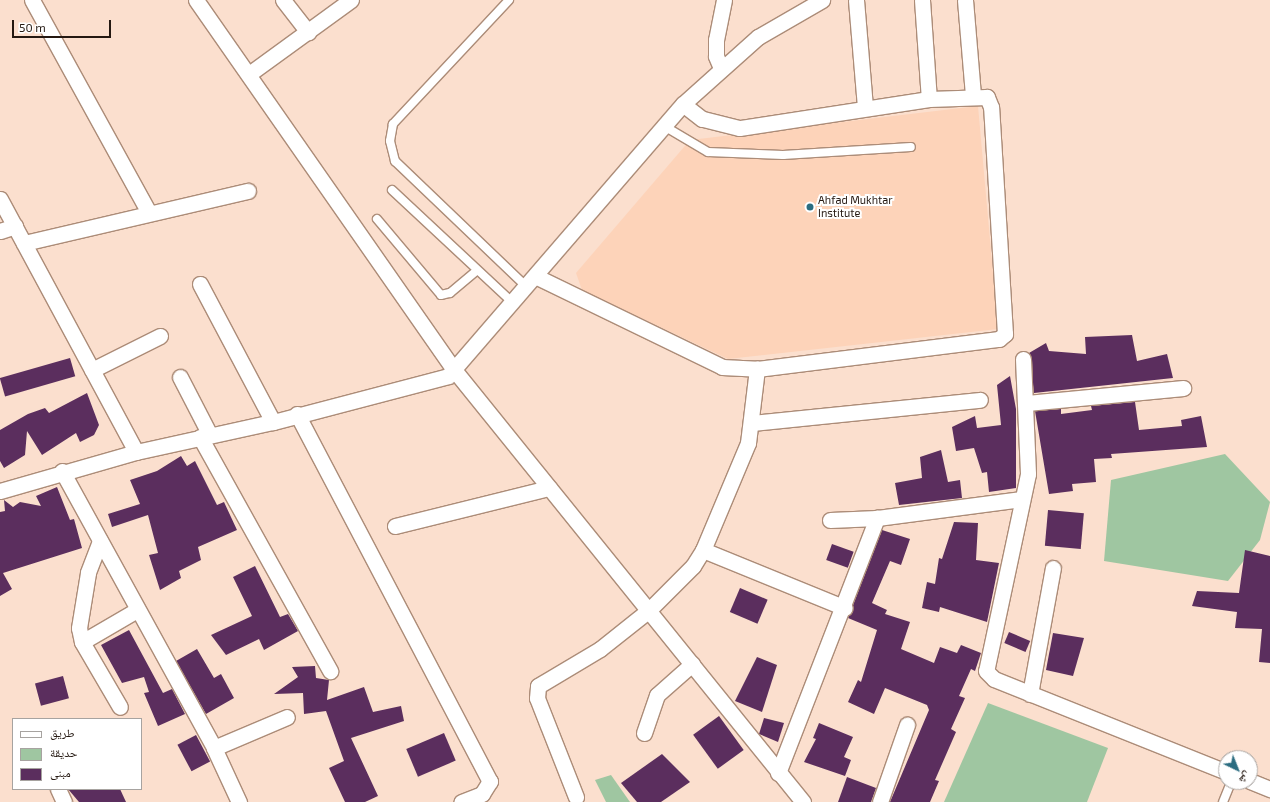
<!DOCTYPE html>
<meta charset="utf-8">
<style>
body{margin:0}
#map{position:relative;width:1270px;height:802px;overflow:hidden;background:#fbdfce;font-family:"Exo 2","Noto Naskh Arabic",sans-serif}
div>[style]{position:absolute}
.built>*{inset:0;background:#fdd3b9}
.green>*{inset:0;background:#9fc6a1}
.building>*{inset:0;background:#5b2e5e;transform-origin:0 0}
.roads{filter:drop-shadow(1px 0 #ac8c78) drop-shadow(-1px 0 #ac8c78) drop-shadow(0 1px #ac8c78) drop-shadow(0 -1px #ac8c78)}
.lane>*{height:8px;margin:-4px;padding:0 4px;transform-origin:4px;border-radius:4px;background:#fff}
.street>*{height:15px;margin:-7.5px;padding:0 7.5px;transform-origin:7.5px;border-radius:7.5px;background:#fff}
.dots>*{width:11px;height:11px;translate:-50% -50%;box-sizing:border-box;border:2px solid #fff;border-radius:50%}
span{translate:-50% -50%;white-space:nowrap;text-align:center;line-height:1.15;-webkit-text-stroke:4px #fff;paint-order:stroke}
.poi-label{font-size:11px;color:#241811}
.left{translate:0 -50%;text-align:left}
.legend{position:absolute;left:12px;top:718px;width:130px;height:72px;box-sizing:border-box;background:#fff;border:1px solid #a7a3a0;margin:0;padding:5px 7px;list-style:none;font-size:12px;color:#241811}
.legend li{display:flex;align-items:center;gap:8px;height:20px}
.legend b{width:20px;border:1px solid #a7a3a0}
.north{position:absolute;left:1218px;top:750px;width:40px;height:40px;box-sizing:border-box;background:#fff;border:1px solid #a7a3a0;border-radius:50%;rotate:137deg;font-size:11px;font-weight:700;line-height:16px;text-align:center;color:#241811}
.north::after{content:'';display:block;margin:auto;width:14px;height:18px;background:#2c6d81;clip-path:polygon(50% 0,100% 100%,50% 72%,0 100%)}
.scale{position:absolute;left:12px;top:20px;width:99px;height:18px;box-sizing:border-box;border:2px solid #241811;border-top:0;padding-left:5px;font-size:12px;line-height:14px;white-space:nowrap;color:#241811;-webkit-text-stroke:3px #fff;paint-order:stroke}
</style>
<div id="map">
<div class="built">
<div style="clip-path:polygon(978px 106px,998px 329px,728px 359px,582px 290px,576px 273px,690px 140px)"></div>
</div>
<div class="green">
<div style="clip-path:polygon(1225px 454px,1270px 502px,1260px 540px,1228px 581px,1104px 561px,1111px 480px)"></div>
<div style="clip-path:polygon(988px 703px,1108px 748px,1087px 802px,944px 802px)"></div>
<div style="clip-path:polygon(611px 775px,630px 802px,606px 802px,595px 780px)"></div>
</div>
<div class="building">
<div style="clip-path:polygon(1132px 335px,1137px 361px,1167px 354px,1173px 378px,1034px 393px,1029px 353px,1046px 343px,1049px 351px,1086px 354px,1085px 337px)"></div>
<div style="left:70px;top:358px;width:19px;height:73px;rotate:74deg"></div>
<div style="clip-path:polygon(1010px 376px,1016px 409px,1016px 488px,989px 492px,987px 472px,982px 473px,974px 448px,956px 451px,952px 427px,975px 416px,977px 428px,1001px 425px,997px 385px)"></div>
<div style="clip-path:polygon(87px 393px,99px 425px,94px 435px,80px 442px,76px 433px,42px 455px,27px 431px,25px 455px,4px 468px,0 461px,0 430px,28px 414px,45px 408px,49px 413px)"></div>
<div style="clip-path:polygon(1135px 402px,1139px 430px,1182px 426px,1181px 420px,1201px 416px,1207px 447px,1111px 454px,1112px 458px,1094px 459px,1096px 482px,1072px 484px,1073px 491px,1049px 494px,1035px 411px,1061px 409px,1061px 414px,1092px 410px,1091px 406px)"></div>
<div style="clip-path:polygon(941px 450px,948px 482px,960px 480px,962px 498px,899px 505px,895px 483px,922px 478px,920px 457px)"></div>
<div style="clip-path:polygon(181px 456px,187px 466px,195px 461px,217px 505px,224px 502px,237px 530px,198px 547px,201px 560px,179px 571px,181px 578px,160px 590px,149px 555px,158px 553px,148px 515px,112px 527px,108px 514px,140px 504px,130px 480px,157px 471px)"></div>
<div style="clip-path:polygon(57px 487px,70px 520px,74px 519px,82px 548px,3px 573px,12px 589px,0 596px,0 512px,5px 511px,4px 500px,13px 507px,20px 502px,41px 506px,36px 496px)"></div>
<div style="left:1048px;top:510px;width:36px;height:36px;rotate:5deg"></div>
<div style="clip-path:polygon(954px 522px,978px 523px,976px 560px,999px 563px,987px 622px,940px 607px,939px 612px,922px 608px,927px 582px,935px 584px,939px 558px,942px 559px)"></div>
<div style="clip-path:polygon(882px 530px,910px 539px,901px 565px,890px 561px,872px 603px,887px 610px,885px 614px,910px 622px,901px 649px,934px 663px,940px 647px,957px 653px,961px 645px,981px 653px,975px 671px,971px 669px,959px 696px,965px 698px,951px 729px,956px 732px,935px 780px,939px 781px,930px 802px,890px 802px,929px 710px,927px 705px,885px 688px,874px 714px,848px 702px,858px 680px,861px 682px,877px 630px,848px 618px)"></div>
<div style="left:832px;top:544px;width:23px;height:17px;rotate:20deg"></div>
<div style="clip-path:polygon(1245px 550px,1270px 556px,1270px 663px,1259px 662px,1262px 629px,1235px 628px,1237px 612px,1192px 606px,1197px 591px,1239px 593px)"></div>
<div style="clip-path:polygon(255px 566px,280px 617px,288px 614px,298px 631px,264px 650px,259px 639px,226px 655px,211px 635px,252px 616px,233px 577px)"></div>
<div style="left:740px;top:588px;width:30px;height:26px;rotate:23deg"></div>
<div style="clip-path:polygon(129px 630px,163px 693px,172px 689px,185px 714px,158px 726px,144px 693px,149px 692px,144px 677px,122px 683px,101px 645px)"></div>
<div style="left:1009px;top:632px;width:23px;height:12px;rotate:23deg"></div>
<div style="clip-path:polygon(1053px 633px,1084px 638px,1073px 676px,1046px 670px)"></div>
<div style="clip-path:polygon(197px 649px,214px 678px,221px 674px,234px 698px,206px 714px,176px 661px)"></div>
<div style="clip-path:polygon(757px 657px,777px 665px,762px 712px,735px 701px)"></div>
<div style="clip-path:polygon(315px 666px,316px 678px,329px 680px,327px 700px,364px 687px,373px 712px,401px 706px,404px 721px,351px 738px,378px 796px,365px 802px,345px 802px,329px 768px,344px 761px,326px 711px,304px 714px,303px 693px,274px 694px,298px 677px,292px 667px)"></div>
<div style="left:63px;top:676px;width:23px;height:29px;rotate:75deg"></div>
<div style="left:719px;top:716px;width:42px;height:32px;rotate:54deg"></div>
<div style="clip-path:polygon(764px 718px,784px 723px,778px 742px,759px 734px)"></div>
<div style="clip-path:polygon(819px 723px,853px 737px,844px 757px,851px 760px,845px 776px,804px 762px,816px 739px,813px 738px)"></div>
<div style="left:444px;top:733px;width:30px;height:41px;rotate:67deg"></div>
<div style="left:196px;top:735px;width:30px;height:21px;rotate:62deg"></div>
<div style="clip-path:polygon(662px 754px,690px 782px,661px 802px,637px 802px,621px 783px)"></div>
<div style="clip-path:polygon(847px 777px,876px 788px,871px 802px,838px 802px)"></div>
<div style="clip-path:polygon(68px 789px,120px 789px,126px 802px,79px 802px)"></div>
</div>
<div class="roads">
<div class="lane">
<div style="left:509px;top:0;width:170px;rotate:133.1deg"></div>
<div style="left:393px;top:124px;width:17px;rotate:100deg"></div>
<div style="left:390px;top:141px;width:21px;rotate:76deg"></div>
<div style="left:395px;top:161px;width:181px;rotate:43.7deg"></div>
<div style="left:664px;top:126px;width:51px;rotate:30.6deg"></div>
<div style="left:708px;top:152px;width:75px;rotate:2.3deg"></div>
<div style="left:783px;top:155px;width:128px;rotate:-3.6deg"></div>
<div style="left:392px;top:190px;width:164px;rotate:43deg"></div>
<div style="left:377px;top:219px;width:99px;rotate:49.9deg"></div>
<div style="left:441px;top:295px;width:9px;rotate:-13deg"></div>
<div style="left:450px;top:293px;width:35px;rotate:-40deg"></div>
<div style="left:1223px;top:802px;width:22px;rotate:-68deg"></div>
</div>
<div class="street">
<div style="left:32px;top:0;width:243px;rotate:61.2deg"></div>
<div style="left:196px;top:0;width:452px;rotate:55.1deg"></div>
<div style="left:455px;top:371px;width:554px;rotate:51.08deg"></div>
<div style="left:283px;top:0;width:41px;rotate:52deg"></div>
<div style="left:856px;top:0;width:107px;rotate:85.2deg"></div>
<div style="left:922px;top:0;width:99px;rotate:86deg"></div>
<div style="left:965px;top:0;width:96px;rotate:85.2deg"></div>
<div style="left:721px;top:68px;width:13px;rotate:-113deg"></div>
<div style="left:716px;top:56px;width:16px;rotate:-90deg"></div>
<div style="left:716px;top:40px;width:41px;rotate:-78.7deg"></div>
<div style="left:249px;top:74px;width:126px;rotate:-36deg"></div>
<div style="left:0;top:199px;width:287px;rotate:61.7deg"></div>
<div style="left:0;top:231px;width:16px;rotate:-18deg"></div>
<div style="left:24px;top:243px;width:230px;rotate:-13.1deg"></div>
<div style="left:535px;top:276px;width:208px;rotate:25.9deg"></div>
<div style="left:722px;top:367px;width:35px;rotate:3deg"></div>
<div style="left:757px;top:369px;width:244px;rotate:-7.1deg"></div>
<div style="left:999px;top:339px;width:8px;rotate:-40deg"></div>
<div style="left:1005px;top:334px;width:227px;rotate:-93.5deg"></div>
<div style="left:991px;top:107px;width:11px;rotate:-112deg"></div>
<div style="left:987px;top:97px;width:58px;rotate:178deg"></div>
<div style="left:929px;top:99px;width:192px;rotate:171.3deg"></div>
<div style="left:739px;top:128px;width:38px;rotate:-166deg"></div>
<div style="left:702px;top:119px;width:24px;rotate:-142deg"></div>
<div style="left:200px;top:284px;width:156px;rotate:62.1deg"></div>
<div style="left:1023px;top:359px;width:115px;rotate:87.5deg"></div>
<div style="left:1028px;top:474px;width:201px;rotate:102deg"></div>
<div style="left:986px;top:671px;width:11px;rotate:45deg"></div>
<div style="left:994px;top:679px;width:250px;rotate:21.8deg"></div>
<div style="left:92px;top:370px;width:76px;rotate:-26.6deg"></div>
<div style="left:180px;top:377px;width:65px;rotate:62.7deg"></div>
<div style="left:1027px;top:403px;width:157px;rotate:-5.5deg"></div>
<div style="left:297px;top:414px;width:415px;rotate:62.3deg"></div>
<div style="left:490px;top:781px;width:15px;rotate:122deg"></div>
<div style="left:482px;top:794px;width:22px;rotate:159deg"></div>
<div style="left:752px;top:423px;width:229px;rotate:-5.8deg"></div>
<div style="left:200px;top:437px;width:268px;rotate:60.9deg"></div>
<div style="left:62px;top:471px;width:316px;rotate:61.2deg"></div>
<div style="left:214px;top:748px;width:60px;rotate:65.2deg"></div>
<div style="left:0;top:491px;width:141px;rotate:-16deg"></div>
<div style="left:136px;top:452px;width:140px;rotate:-12.4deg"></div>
<div style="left:273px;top:422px;width:181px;rotate:-14.7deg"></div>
<div style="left:448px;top:376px;width:359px;rotate:-49.2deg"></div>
<div style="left:683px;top:104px;width:101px;rotate:-41.8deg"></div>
<div style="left:758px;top:37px;width:74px;rotate:-30deg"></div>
<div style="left:830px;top:520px;width:47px;rotate:-2.4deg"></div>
<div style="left:395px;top:526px;width:159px;rotate:-13.9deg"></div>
<div style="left:100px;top:541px;width:34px;rotate:111deg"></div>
<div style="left:88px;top:573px;width:56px;rotate:99.3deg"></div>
<div style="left:79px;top:628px;width:14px;rotate:78deg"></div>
<div style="left:82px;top:642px;width:75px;rotate:59.7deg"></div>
<div style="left:703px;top:550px;width:153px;rotate:22.2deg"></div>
<div style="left:82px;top:642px;width:64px;rotate:-30.2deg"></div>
<div style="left:1030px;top:694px;width:128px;rotate:-79.7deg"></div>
<div style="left:644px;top:733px;width:40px;rotate:-71.1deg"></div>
<div style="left:657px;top:695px;width:47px;rotate:-41.5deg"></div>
<div style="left:214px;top:748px;width:79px;rotate:-23deg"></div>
<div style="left:778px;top:773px;width:274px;rotate:-68.8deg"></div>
<div style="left:877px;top:518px;width:146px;rotate:-7.5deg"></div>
<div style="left:1250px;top:781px;width:22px;rotate:22deg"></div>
<div style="left:58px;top:789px;width:14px;rotate:65deg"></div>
<div style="left:576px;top:797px;width:106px;rotate:-111.5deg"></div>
<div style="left:537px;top:698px;width:12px;rotate:-85deg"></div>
<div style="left:538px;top:686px;width:72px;rotate:-30.8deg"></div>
<div style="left:600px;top:649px;width:63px;rotate:-38.5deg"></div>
<div style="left:649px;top:610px;width:62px;rotate:-45deg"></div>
<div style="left:693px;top:566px;width:19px;rotate:-58deg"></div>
<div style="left:703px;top:550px;width:116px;rotate:-67.2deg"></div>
<div style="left:748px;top:443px;width:75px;rotate:-83.1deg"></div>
<div style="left:880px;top:802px;width:82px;rotate:-70.7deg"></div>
</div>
</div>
<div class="dots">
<div style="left:810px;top:207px;background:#2c6d81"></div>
</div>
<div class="poi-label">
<span class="left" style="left:818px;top:207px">Ahfad Mukhtar<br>Institute</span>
</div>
<ul class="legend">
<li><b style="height:5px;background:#fff"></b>طريق</li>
<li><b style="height:11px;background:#9fc6a1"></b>حديقة</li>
<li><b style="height:11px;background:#5b2e5e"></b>مبنى</li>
</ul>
<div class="north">ش</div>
<div class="scale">50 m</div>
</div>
